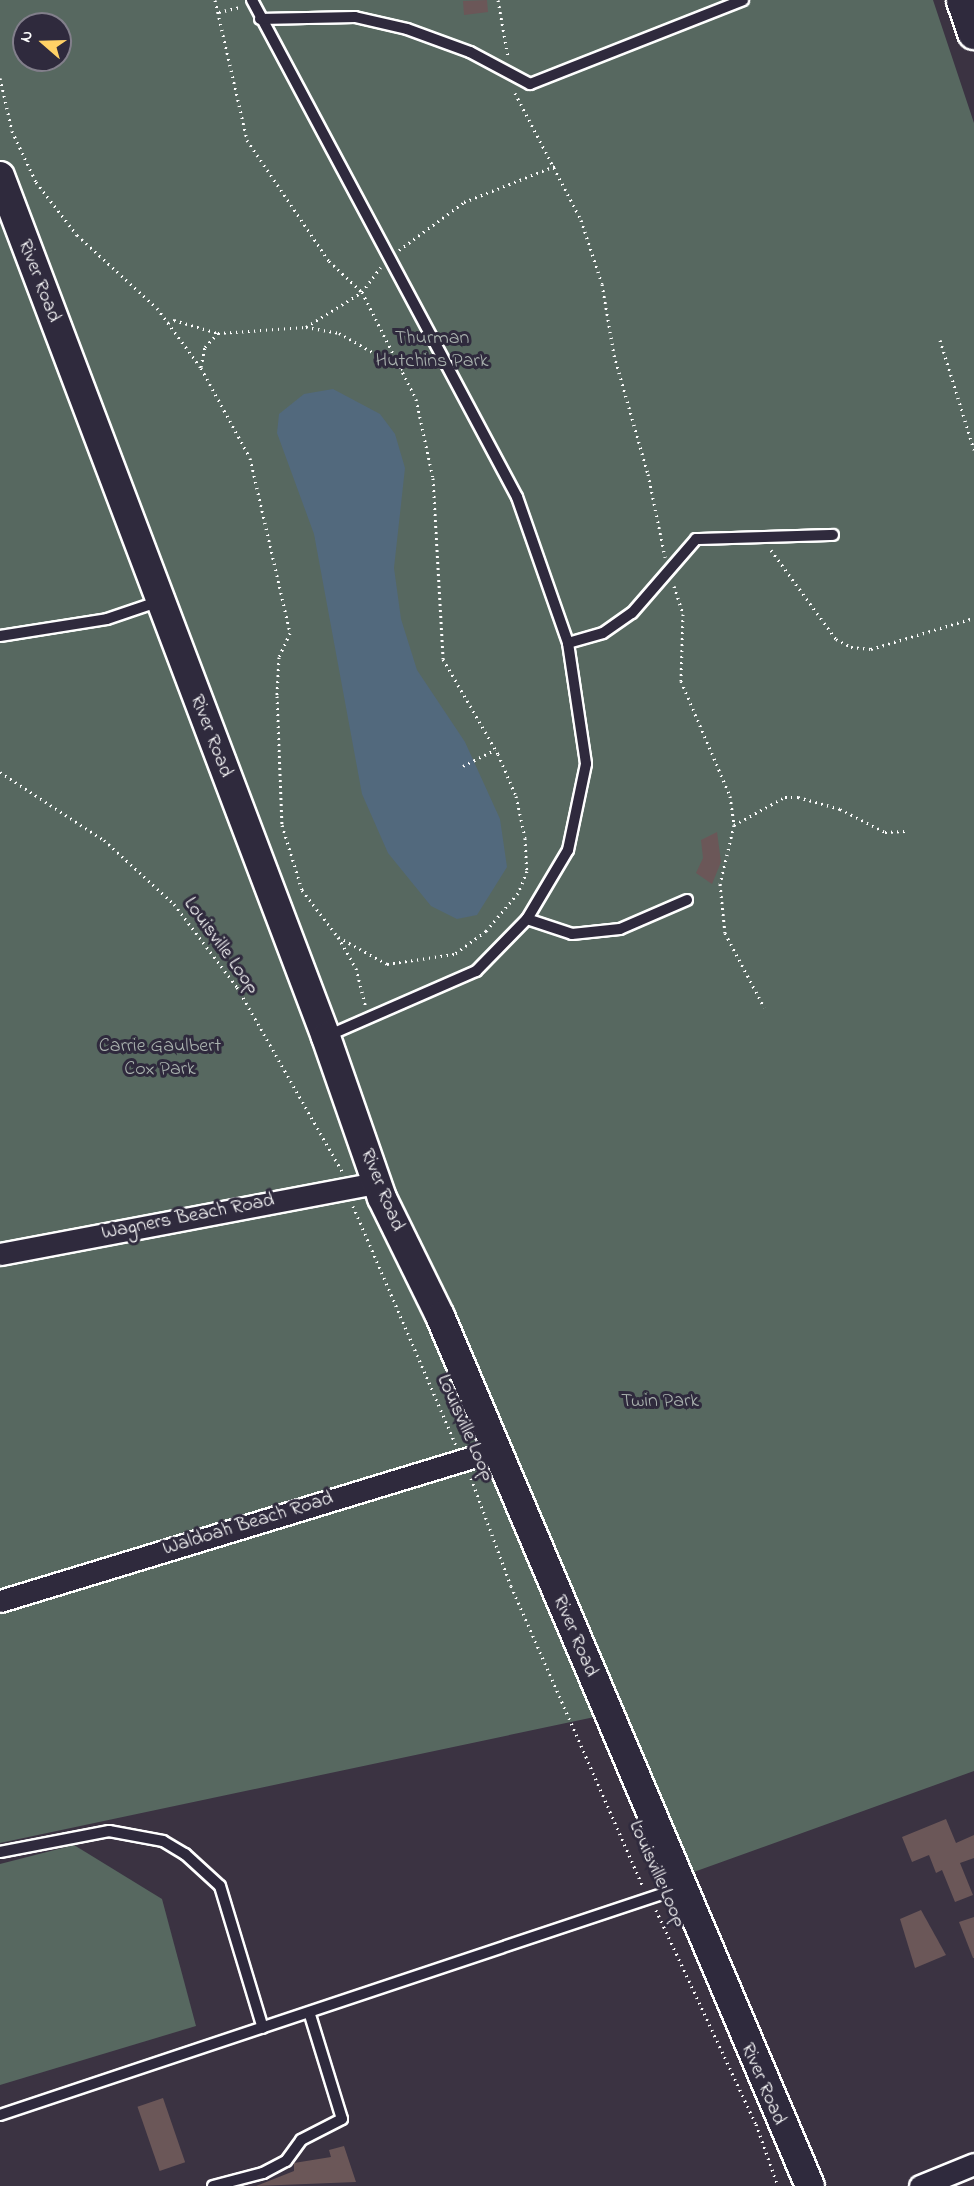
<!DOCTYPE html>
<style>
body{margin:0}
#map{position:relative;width:974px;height:2186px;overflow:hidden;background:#3b3342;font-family:"Indie Flower",sans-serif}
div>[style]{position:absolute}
.green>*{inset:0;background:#576860}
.water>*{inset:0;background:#52697d}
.building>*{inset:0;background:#6b5758;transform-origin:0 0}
.path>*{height:3px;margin-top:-1.5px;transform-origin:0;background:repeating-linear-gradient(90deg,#fff 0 1.5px,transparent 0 6px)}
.roads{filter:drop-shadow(2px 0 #fff) drop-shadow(-2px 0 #fff) drop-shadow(0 2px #fff) drop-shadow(0 -2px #fff)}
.lane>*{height:10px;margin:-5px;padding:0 5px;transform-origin:5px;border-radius:5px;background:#2f2a3d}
.street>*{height:21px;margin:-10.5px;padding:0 10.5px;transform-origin:10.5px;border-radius:10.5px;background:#2f2a3d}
.secondary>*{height:28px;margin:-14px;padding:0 14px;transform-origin:14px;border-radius:14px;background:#2f2a3d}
.highway>*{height:33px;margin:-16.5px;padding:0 16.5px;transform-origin:16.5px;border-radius:16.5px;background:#2f2a3d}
span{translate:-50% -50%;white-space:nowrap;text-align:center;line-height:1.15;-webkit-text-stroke:6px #2f2a3d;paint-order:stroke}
.street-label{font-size:20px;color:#fff}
.park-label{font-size:20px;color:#abb4b0}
.north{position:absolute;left:12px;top:12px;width:60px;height:60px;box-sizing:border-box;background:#2f2a3d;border:2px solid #827f8b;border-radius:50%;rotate:290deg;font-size:16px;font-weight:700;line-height:24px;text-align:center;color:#fff}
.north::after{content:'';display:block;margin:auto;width:21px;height:27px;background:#ffd166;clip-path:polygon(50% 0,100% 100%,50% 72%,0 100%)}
</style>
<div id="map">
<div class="green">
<div style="clip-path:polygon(evenodd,0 0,933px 0,974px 123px,974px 1771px,691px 1873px,623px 1711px,0 1843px,0 0,24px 24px,60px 24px,60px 60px,24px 60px,24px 24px)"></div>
<div style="clip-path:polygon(74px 1845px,162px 1899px,196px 2026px,0 2085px,0 1864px)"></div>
</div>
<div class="water">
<div style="clip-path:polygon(333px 389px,380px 414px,395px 434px,405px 468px,394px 568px,401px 619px,417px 670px,465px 742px,500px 819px,507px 867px,477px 915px,457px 919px,431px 906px,388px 853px,362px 794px,314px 534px,277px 433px,279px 414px,304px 394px)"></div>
</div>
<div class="building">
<div style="clip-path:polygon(487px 0,488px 12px,464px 15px,463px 1px)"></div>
<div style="clip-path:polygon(717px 832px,721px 862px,712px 884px,696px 873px,703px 858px,701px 840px)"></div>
<div style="clip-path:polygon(946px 1819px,956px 1843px,974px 1835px,974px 1858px,960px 1863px,973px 1895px,955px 1902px,942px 1870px,936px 1873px,929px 1855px,912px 1862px,902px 1837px)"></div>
<div style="clip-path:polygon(921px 1910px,946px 1955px,915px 1968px,900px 1919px)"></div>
<div style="clip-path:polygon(974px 1917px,974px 1958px,973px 1958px,959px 1922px)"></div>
<div style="left:163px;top:2098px;width:68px;height:27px;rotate:71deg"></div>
<div style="clip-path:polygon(344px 2146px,356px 2182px,256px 2186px,294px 2171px,294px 2163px,331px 2157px,329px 2150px)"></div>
</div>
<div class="path">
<div style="left:215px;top:0;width:144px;rotate:77.1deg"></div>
<div style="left:247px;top:140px;width:146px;rotate:55.9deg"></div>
<div style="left:329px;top:261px;width:45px;rotate:43.2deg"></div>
<div style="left:362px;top:292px;width:120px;rotate:63.2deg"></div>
<div style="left:416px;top:399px;width:81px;rotate:77.9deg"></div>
<div style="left:433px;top:478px;width:181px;rotate:86.8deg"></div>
<div style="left:443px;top:659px;width:110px;rotate:59.9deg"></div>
<div style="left:498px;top:754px;width:46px;rotate:66.8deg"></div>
<div style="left:516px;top:796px;width:43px;rotate:77.9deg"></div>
<div style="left:525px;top:838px;width:33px;rotate:87deg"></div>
<div style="left:527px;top:871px;width:24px;rotate:112deg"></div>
<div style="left:518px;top:893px;width:50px;rotate:130.1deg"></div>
<div style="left:486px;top:931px;width:39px;rotate:144deg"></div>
<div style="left:454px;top:954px;width:68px;rotate:171.5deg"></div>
<div style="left:387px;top:964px;width:56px;rotate:-151.1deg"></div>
<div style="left:338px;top:937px;width:36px;rotate:60deg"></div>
<div style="left:356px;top:968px;width:38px;rotate:76deg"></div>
<div style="left:498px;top:0;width:58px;rotate:80deg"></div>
<div style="left:219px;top:12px;width:23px;rotate:-13deg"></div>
<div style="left:0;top:78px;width:54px;rotate:77.2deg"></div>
<div style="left:12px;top:131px;width:56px;rotate:64.8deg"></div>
<div style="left:36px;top:182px;width:67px;rotate:52.3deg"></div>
<div style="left:77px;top:235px;width:108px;rotate:42.4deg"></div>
<div style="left:157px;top:308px;width:74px;rotate:53.7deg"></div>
<div style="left:201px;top:368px;width:102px;rotate:61.4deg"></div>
<div style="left:250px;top:458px;width:180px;rotate:77.1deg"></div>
<div style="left:290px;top:633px;width:26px;rotate:115deg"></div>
<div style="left:279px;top:657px;width:39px;rotate:93deg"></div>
<div style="left:277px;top:696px;width:129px;rotate:87.8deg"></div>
<div style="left:282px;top:825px;width:68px;rotate:72.9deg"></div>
<div style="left:302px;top:890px;width:59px;rotate:52.5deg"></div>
<div style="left:515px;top:93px;width:143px;rotate:62.5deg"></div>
<div style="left:581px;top:220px;width:67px;rotate:71.8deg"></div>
<div style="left:602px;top:284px;width:72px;rotate:80.4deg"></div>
<div style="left:614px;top:355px;width:124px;rotate:74.1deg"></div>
<div style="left:648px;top:474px;width:85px;rotate:78.4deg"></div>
<div style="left:399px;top:250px;width:81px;rotate:-36.4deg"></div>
<div style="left:464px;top:202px;width:98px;rotate:-21.6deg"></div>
<div style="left:168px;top:323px;width:7px;rotate:-27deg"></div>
<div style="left:174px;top:320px;width:46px;rotate:16.5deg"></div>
<div style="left:306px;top:327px;width:66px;rotate:-32deg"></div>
<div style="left:362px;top:292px;width:31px;rotate:-53deg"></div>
<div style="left:940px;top:340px;width:115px;rotate:72.8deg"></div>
<div style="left:201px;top:367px;width:20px;rotate:-79deg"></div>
<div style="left:205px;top:347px;width:19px;rotate:-47deg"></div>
<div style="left:218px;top:333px;width:88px;rotate:-3.9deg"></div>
<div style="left:306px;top:327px;width:34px;rotate:10deg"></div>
<div style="left:339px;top:333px;width:73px;rotate:29.7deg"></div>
<div style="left:771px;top:550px;width:110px;rotate:53.9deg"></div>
<div style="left:836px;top:639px;width:17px;rotate:28deg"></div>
<div style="left:851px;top:647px;width:20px;rotate:6deg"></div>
<div style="left:871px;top:649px;width:108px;rotate:-16.8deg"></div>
<div style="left:674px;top:586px;width:29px;rotate:72deg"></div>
<div style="left:683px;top:614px;width:67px;rotate:91.7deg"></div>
<div style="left:681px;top:681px;width:125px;rotate:66.9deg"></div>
<div style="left:730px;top:796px;width:29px;rotate:82deg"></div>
<div style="left:734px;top:825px;width:61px;rotate:103.3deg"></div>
<div style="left:720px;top:884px;width:49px;rotate:84.2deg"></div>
<div style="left:725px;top:933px;width:84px;rotate:62.2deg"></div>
<div style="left:463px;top:766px;width:36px;rotate:-27deg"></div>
<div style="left:0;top:772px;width:124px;rotate:33.2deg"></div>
<div style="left:104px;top:840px;width:95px;rotate:42.4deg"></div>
<div style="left:174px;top:904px;width:104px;rotate:52.8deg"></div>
<div style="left:237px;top:987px;width:212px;rotate:60.3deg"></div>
<div style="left:734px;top:825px;width:58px;rotate:-28.8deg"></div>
<div style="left:785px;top:797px;width:13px"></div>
<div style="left:798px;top:797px;width:44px;rotate:15.9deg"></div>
<div style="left:840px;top:809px;width:51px;rotate:27.1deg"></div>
<div style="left:885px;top:832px;width:20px;rotate:-3deg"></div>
<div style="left:353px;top:1206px;width:260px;rotate:66.7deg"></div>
<div style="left:471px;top:1478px;width:115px;rotate:69.7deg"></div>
<div style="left:511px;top:1586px;width:328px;rotate:66.3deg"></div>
<div style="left:656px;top:1910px;width:236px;rotate:65deg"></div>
<div style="left:756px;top:2124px;width:66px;rotate:70.5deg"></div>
</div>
<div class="roads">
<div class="lane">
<div style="left:252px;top:0;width:563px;rotate:61.93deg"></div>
<div style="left:517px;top:497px;width:155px;rotate:70.7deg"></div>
<div style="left:568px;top:643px;width:122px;rotate:81.5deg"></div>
<div style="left:586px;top:764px;width:88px;rotate:101.8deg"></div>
<div style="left:568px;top:850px;width:80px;rotate:120.7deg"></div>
<div style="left:527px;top:919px;width:73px;rotate:134.4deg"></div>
<div style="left:476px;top:971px;width:163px;rotate:156.4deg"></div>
<div style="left:260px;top:19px;width:95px;rotate:-1.2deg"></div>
<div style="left:355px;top:17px;width:53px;rotate:13deg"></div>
<div style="left:407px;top:29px;width:67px;rotate:20.1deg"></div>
<div style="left:470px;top:52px;width:68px;rotate:28.1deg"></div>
<div style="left:530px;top:84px;width:229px;rotate:-21.5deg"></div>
<div style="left:0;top:636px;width:108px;rotate:-9deg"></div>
<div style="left:107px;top:619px;width:56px;rotate:-18.8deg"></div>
<div style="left:568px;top:643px;width:36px;rotate:-16deg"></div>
<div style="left:603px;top:633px;width:35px;rotate:-35deg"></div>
<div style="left:632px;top:613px;width:98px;rotate:-49.1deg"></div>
<div style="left:696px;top:539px;width:137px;rotate:-1.7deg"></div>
<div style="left:527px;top:919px;width:47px;rotate:18.4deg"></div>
<div style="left:572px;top:934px;width:48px;rotate:-5.9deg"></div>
<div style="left:620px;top:929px;width:73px;rotate:-23.4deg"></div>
<div style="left:0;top:1852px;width:111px;rotate:-10.9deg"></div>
<div style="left:109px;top:1831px;width:55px;rotate:10.5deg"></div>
<div style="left:163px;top:1841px;width:26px;rotate:31deg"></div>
<div style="left:185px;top:1854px;width:47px;rotate:42.4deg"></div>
<div style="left:220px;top:1886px;width:148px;rotate:73.2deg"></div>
<div style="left:0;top:2115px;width:717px;rotate:-18.46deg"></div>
<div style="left:213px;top:2186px;width:52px;rotate:-14.6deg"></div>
<div style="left:263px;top:2173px;width:26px;rotate:-28deg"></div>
<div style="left:286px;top:2161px;width:26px;rotate:-54deg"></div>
<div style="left:301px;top:2140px;width:46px;rotate:-27.1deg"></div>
<div style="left:342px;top:2119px;width:109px;rotate:-107.1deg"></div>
</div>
<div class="street">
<div style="left:0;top:1254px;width:384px;rotate:-10.7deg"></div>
<div style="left:0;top:1601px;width:518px;rotate:-16.93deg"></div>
<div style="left:920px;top:2186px;width:58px;rotate:-22.2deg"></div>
</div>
<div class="secondary">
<div style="left:0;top:176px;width:921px;rotate:69.26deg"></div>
<div style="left:326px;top:1037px;width:170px;rotate:70.8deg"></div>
<div style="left:382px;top:1198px;width:131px;rotate:63.8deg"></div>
<div style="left:440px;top:1316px;width:945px;rotate:66.96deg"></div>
</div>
<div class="highway">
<div style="left:963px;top:0;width:34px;rotate:71deg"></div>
</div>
</div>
<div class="street-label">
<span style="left:39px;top:281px;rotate:69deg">River Road</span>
<span style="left:211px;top:736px;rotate:69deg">River Road</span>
<span style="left:221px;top:946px;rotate:54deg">Louisville Loop</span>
<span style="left:382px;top:1190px;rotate:68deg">River Road</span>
<span style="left:188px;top:1217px;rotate:-11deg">Wagners Beach Road</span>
<span style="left:465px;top:1428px;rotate:66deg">Louisville Loop</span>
<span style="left:248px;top:1524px;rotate:-17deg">Waldoah Beach Road</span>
<span style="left:575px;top:1636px;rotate:67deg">River Road</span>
<span style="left:657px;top:1874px;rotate:66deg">Louisville Loop</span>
<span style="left:763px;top:2084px;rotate:67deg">River Road</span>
</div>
<div class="park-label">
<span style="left:432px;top:350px">Thurman<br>Hutchins Park</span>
<span style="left:160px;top:1058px">Carrie Gaulbert<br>Cox Park</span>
<span style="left:660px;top:1401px">Twin Park</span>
</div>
<div class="north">N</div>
</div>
